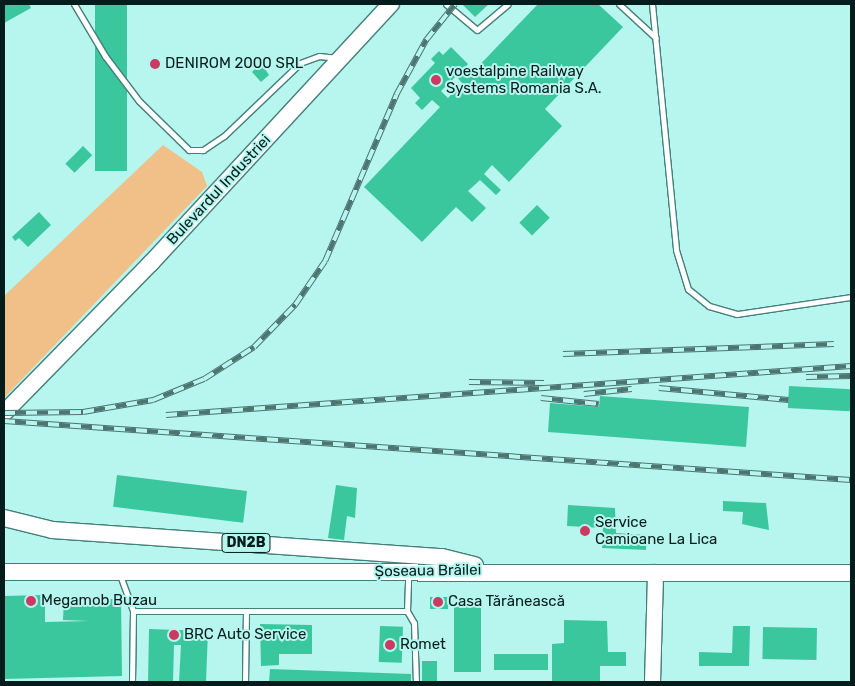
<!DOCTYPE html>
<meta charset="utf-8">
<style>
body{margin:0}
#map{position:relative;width:855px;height:686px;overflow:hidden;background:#b7f5ef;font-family:Rubik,sans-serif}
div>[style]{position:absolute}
.green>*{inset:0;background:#f1c089}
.building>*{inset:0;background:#3bc79e;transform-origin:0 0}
.roads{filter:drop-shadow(1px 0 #447f7a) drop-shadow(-1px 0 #447f7a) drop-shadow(0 1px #447f7a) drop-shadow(0 -1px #447f7a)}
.service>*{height:5px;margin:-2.5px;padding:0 2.5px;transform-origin:2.5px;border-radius:2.5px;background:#fff}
.secondary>*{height:15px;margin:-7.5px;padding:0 7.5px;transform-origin:7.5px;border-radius:7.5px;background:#fff}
.primary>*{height:16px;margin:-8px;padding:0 8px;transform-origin:8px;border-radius:8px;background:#fff}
.rail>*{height:5.5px;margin-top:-2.75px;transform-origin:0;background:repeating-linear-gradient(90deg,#b7f5ef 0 11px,#4c7471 0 22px);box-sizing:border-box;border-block:1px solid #4c7471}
.dots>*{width:14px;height:14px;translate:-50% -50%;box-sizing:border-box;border:2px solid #b7f5ef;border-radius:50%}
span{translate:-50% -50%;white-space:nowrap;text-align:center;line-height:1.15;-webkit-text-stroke:4px #b7f5ef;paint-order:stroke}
.shield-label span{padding:1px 4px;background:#b7f5ef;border:1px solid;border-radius:4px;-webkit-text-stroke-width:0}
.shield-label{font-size:14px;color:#041d1c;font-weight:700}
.poi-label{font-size:15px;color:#041d1c}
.left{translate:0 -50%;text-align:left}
.street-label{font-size:15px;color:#041d1c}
.frame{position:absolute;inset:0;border:5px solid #041d1c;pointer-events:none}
</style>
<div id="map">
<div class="green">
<div style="clip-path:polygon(163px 145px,202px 172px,207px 186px,4px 398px,4px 296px)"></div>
</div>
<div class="building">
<div style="clip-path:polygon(4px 4px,29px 4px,31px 8px,4px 23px)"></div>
<div style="left:95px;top:4px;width:32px;height:167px"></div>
<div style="clip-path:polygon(462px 4px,489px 4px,475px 17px)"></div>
<div style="clip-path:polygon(evenodd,538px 4px,598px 4px,623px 27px,545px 109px,562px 126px,509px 182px,492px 165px,484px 174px,501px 190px,496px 195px,480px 180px,468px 191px,486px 208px,472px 222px,456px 207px,422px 242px,364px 187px,440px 107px,432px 100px,422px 110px,415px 103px,420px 98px,411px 88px,435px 63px,431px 59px,439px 51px,443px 55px,451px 47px,468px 64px,464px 68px,471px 74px,538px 4px,456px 76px,462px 83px,448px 98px,441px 91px,456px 76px)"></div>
<div style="clip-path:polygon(261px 63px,269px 75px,261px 82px,252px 72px)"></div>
<div style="left:83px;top:146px;width:13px;height:25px;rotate:45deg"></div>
<div style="left:537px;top:205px;width:18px;height:25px;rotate:45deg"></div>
<div style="clip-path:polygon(39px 212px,51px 225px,28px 247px,19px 238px,15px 241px,12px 237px)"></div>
<div style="left:789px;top:386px;width:62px;height:22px;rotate:3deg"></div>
<div style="clip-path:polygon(600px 396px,749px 407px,746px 447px,548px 432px,550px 403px,599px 407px)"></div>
<div style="left:117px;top:475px;width:131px;height:32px;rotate:7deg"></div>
<div style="clip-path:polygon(336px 485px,357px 488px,355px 518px,347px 516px,344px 540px,328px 538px)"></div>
<div style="clip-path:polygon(723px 501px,766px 503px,769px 530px,742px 524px,743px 512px,723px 511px)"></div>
<div style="clip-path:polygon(568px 505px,615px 508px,616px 533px,647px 535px,646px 550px,602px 548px,603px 528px,567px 526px)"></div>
<div style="clip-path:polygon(45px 595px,45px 622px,89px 621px,63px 620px,64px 599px,121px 599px,122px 676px,4px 679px,4px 596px)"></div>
<div style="left:430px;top:597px;width:18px;height:12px"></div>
<div style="left:481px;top:601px;width:71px;height:27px;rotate:90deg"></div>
<div style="clip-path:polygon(564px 620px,607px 621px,608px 652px,626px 652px,626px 666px,600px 666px,600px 682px,552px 682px,552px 644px,564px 643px)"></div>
<div style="clip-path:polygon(260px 624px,312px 625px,312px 654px,279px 654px,279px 665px,261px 666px)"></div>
<div style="left:380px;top:626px;width:23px;height:36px;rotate:2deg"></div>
<div style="clip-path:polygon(733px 626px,750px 626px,749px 666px,699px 666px,699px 652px,732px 653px)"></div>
<div style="left:763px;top:627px;width:54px;height:32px;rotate:1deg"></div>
<div style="clip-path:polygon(149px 629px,208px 631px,206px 682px,179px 682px,181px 645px,174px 645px,173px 682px,148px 682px)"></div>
<div style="left:494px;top:654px;width:54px;height:16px"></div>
<div style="left:422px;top:661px;width:15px;height:21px"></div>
<div style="clip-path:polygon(270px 669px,411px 674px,411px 682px,269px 682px)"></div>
</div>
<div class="roads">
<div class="service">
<div style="left:74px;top:4px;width:61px;rotate:59.2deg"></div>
<div style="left:105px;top:56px;width:56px;rotate:52.9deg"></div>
<div style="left:139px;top:101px;width:70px;rotate:44.4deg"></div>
<div style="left:189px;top:150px;width:14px"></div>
<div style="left:203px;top:150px;width:25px;rotate:-34deg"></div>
<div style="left:224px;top:136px;width:105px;rotate:-43.8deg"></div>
<div style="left:300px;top:63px;width:20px;rotate:-20deg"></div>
<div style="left:319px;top:56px;width:19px;rotate:6deg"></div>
<div style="left:446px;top:4px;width:40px;rotate:40deg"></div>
<div style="left:477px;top:30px;width:40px;rotate:-40deg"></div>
<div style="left:619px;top:4px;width:50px;rotate:42.6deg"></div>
<div style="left:652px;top:4px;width:247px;rotate:84.4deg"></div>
<div style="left:676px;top:250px;width:41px;rotate:72.9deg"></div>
<div style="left:688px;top:289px;width:27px;rotate:39deg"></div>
<div style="left:709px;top:306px;width:29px;rotate:16deg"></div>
<div style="left:737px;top:314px;width:115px;rotate:-8.5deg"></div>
<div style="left:120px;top:575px;width:38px;rotate:70deg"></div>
<div style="left:133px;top:611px;width:71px;rotate:90.8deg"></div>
<div style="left:133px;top:611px;width:274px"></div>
<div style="left:407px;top:611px;width:36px;rotate:-88deg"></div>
<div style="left:407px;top:611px;width:14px;rotate:60deg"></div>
<div style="left:414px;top:623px;width:59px;rotate:88.1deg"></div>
<div style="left:245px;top:682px;width:70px;rotate:-89.2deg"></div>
</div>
<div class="secondary">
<div style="left:652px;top:682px;width:110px;rotate:-88.4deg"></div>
</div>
<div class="primary">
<div style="left:4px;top:413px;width:210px;rotate:-45.6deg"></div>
<div style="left:151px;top:263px;width:353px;rotate:-47.2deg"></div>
<div style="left:4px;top:518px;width:49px;rotate:14deg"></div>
<div style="left:52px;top:530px;width:391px;rotate:4deg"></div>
<div style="left:442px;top:557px;width:34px;rotate:14deg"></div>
<div style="left:4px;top:572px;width:847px;rotate:0.07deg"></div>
</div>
</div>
<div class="rail">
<div style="left:563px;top:354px;width:271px;rotate:-2.1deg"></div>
<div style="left:806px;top:377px;width:45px;rotate:-1.3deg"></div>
<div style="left:469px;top:382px;width:75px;rotate:0.8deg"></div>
<div style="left:659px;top:388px;width:130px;rotate:5.3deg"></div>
<div style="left:584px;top:394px;width:48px;rotate:-5.9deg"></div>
<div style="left:541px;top:398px;width:58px;rotate:5.9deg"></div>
<div style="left:4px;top:413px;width:79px;rotate:-0.7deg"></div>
<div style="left:83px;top:412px;width:71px;rotate:-9.7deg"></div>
<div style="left:153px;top:400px;width:55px;rotate:-22.4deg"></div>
<div style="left:204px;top:379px;width:59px;rotate:-32.6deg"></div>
<div style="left:254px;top:347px;width:59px;rotate:-45.7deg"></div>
<div style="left:295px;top:305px;width:53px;rotate:-55.7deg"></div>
<div style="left:325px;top:261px;width:181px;rotate:-66.8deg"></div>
<div style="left:396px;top:95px;width:63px;rotate:-61.4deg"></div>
<div style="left:426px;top:40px;width:46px;rotate:-51.1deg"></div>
<div style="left:166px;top:415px;width:687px;rotate:-4.09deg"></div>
<div style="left:4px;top:421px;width:849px;rotate:3.98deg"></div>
</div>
<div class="dots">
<div style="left:155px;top:64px;background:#ca3b61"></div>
<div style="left:436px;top:80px;background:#ca3b61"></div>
<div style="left:585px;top:531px;background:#ca3b61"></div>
<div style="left:31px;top:601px;background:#ca3b61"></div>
<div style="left:438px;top:602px;background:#ca3b61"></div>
<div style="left:174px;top:635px;background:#ca3b61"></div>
<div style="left:390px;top:645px;background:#ca3b61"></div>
</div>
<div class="shield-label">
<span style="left:246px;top:543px">DN2B</span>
</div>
<div class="poi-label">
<span class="left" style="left:165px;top:64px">DENIROM 2000 SRL</span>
<span class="left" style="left:446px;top:80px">voestalpine Railway<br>Systems Romania S.A.</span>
<span class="left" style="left:595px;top:531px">Service<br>Camioane La Lica</span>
<span class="left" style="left:41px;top:601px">Megamob Buzau</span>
<span class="left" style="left:448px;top:602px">Casa Tărănească</span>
<span class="left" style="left:184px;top:635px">BRC Auto Service</span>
<span class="left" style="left:400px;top:645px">Romet</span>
</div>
<div class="street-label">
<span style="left:219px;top:190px;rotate:-47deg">Bulevardul Industriei</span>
<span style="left:428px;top:571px;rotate:-1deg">Șoseaua Brăilei</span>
</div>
<div class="frame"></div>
</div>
